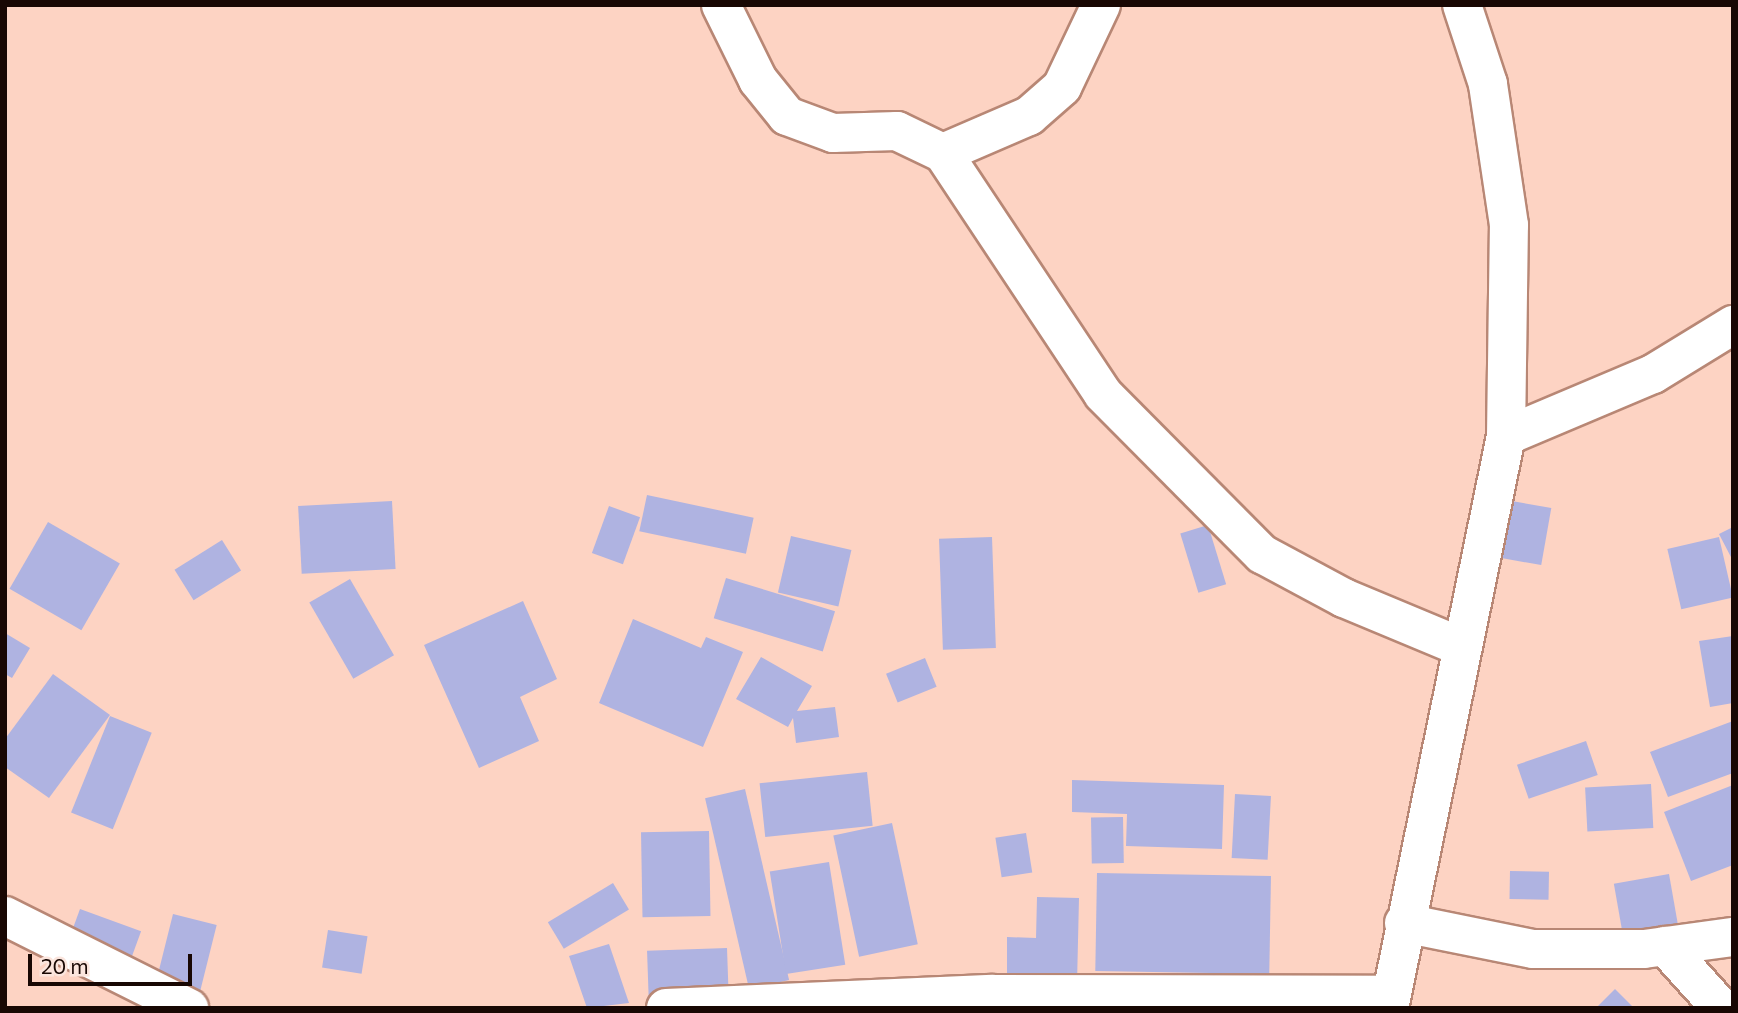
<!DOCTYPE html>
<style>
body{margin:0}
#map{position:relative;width:1738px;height:1013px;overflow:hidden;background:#fdd3c3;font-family:Commissioner,sans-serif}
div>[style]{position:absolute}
.building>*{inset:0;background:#afb3e1;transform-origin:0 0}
.roads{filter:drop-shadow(2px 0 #b88775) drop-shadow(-2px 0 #b88775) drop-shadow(0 2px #b88775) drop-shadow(0 -2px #b88775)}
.minor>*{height:38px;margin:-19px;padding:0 19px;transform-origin:19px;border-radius:19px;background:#fff}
.secondary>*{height:38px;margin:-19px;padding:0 19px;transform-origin:19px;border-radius:19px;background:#fff}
span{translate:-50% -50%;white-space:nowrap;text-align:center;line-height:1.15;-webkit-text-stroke:5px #fbe5dd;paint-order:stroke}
.frame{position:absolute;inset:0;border:7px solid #180703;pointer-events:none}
.scale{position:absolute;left:28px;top:954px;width:164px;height:32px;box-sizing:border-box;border:4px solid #180703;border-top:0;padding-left:9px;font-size:21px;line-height:24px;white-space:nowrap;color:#180703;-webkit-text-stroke:5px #fbe5dd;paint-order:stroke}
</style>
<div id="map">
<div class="building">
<div style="left:647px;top:495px;width:109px;height:37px;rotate:12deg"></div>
<div style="left:1506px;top:500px;width:46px;height:58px;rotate:10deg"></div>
<div style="left:392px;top:501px;width:68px;height:94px;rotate:87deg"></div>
<div style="left:609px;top:506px;width:33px;height:50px;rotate:20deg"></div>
<div style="left:48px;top:522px;width:83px;height:77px;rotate:30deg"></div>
<div style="left:1208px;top:525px;width:62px;height:29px;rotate:73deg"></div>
<div style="clip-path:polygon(1733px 527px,1733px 561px,1719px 534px)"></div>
<div style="left:791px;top:536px;width:62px;height:58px;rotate:13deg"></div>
<div style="left:992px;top:537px;width:111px;height:53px;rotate:88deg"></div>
<div style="left:1719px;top:537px;width:62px;height:53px;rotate:77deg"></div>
<div style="left:222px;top:540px;width:36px;height:56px;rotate:58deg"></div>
<div style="left:726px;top:578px;width:114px;height:42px;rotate:17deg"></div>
<div style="left:350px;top:579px;width:88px;height:47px;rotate:60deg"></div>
<div style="clip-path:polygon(523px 601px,557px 679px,520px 697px,539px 741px,479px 768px,424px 645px)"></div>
<div style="clip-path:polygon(633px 619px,701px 648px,706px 637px,743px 652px,703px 747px,599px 703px)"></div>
<div style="clip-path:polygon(5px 633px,30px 648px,12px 678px,5px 674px)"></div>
<div style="clip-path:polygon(1733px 636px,1733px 703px,1710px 707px,1699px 641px)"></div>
<div style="clip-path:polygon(761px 657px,812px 686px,797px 711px,835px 707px,839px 737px,796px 743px,793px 718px,788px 727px,736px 699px)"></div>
<div style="left:925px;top:658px;width:31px;height:42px;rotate:68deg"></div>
<div style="clip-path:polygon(53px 674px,110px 715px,49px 798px,5px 767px,5px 739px)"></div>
<div style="left:110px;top:716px;width:45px;height:104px;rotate:22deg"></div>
<div style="clip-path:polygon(1733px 721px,1733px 773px,1668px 797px,1650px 752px)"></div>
<div style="left:1586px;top:741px;width:36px;height:73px;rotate:71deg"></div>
<div style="left:867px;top:772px;width:54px;height:108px;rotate:84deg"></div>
<div style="clip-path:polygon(1072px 780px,1224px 785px,1222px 849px,1126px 846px,1127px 814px,1072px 812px)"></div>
<div style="left:1651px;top:784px;width:44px;height:66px;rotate:87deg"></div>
<div style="clip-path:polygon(1733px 785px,1733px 865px,1691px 881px,1664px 812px)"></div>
<div style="left:745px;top:789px;width:196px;height:41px;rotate:77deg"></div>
<div style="left:1235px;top:794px;width:36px;height:64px;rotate:3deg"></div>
<div style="left:1123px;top:817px;width:46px;height:32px;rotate:89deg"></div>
<div style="left:892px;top:823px;width:124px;height:60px;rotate:78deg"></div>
<div style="left:709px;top:831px;width:85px;height:68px;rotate:89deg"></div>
<div style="left:1026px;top:833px;width:40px;height:31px;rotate:81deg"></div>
<div style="left:829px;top:862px;width:104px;height:60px;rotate:81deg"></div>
<div style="left:1510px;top:871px;width:39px;height:28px;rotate:1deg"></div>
<div style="left:1097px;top:873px;width:174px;height:98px;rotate:1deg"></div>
<div style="left:1669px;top:874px;width:50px;height:56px;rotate:80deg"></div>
<div style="left:613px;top:883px;width:31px;height:76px;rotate:59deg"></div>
<div style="clip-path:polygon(1037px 897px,1079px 898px,1077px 984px,1007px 983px,1007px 937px,1036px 938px)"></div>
<div style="left:80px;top:909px;width:65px;height:48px;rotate:20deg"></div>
<div style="left:173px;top:914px;width:45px;height:75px;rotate:14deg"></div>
<div style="left:328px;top:930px;width:40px;height:38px;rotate:9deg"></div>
<div style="clip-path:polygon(609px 944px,629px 1003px,587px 1008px,569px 956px)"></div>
<div style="left:727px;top:948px;width:57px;height:80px;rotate:88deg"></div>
<div style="clip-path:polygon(1615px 989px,1634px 1008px,1596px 1008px)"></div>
</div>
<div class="roads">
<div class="minor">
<div style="left:721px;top:5px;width:84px;rotate:63.7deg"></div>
<div style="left:758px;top:80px;width:46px;rotate:51.1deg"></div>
<div style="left:787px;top:116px;width:49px;rotate:20.3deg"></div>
<div style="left:833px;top:133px;width:64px;rotate:-1.8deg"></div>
<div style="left:897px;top:131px;width:51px;rotate:25.6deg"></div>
<div style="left:943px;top:153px;width:289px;rotate:56.4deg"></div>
<div style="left:1103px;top:394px;width:226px;rotate:45.2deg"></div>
<div style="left:1262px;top:554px;width:93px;rotate:28.2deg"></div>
<div style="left:1344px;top:598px;width:128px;rotate:22.6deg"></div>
<div style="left:943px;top:153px;width:94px;rotate:-23.3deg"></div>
<div style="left:1029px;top:116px;width:44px;rotate:-41.3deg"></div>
<div style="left:1062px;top:87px;width:91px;rotate:-64.6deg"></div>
<div style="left:1506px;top:436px;width:160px;rotate:-22.9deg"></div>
<div style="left:1653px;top:374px;width:94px;rotate:-31.5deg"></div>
<div style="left:5px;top:916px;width:206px;rotate:26.6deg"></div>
<div style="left:1404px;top:923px;width:132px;rotate:11.4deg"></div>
<div style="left:1533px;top:949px;width:111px"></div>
<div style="left:1644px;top:949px;width:90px;rotate:-7.7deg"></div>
<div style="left:1665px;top:946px;width:84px;rotate:47.9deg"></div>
<div style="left:666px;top:1008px;width:327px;rotate:-2.5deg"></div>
<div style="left:993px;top:994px;width:398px;rotate:0.1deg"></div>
</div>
<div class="secondary">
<div style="left:1389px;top:1008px;width:584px;rotate:-78.44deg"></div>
<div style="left:1506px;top:436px;width:211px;rotate:-89.2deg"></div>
<div style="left:1509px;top:225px;width:143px;rotate:-98.5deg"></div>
<div style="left:1488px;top:84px;width:83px;rotate:-108.2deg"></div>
</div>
</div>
<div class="frame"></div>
<div class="scale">20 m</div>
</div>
